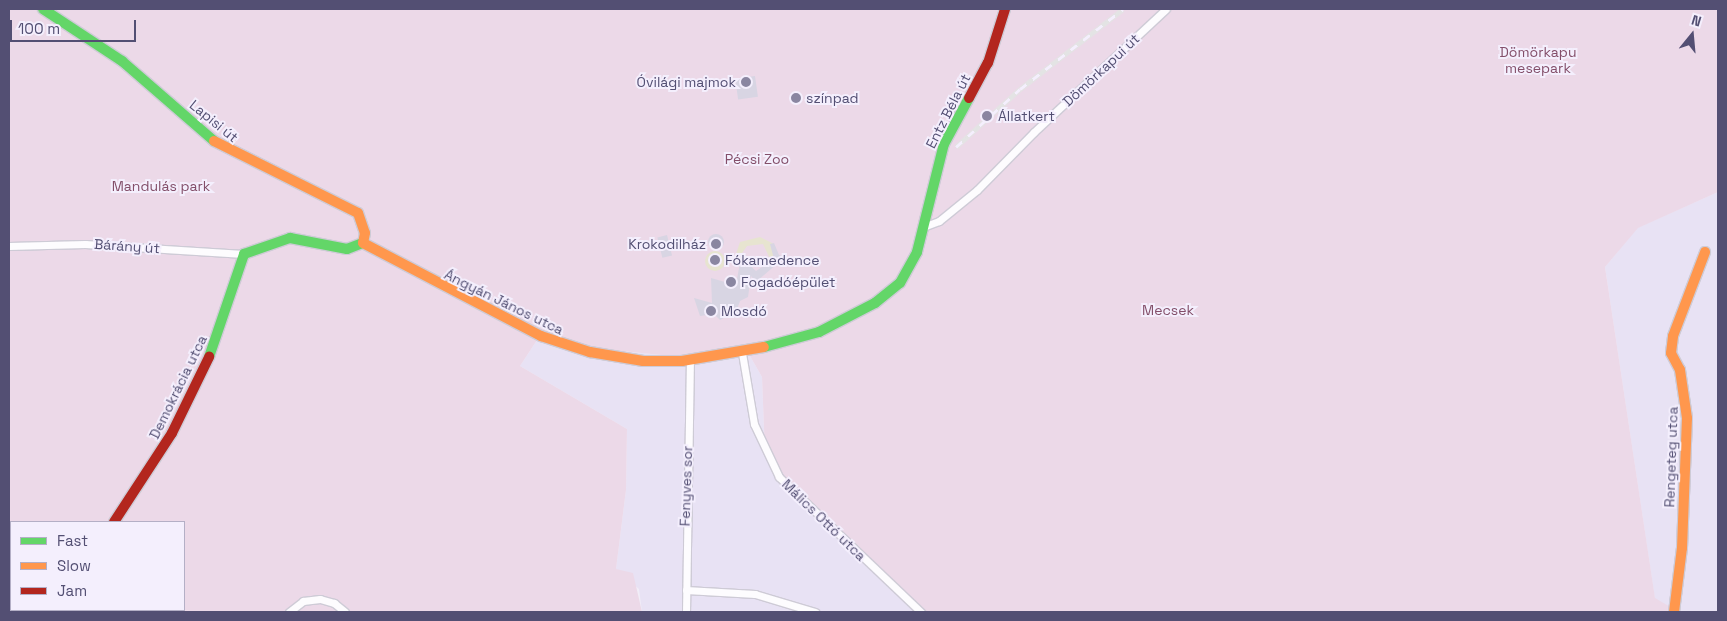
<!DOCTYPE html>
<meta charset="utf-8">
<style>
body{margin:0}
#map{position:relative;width:1727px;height:621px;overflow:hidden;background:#f1edf7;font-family:"Space Grotesk",sans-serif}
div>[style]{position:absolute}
.residential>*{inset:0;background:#e8e2f4}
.green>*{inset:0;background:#ecd9e8}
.water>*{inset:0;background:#e7e4d0}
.round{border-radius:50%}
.building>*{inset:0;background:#d8d5e3;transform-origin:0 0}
.roads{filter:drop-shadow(1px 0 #cecbd6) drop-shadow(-1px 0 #cecbd6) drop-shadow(0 1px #cecbd6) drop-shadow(0 -1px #cecbd6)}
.street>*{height:7px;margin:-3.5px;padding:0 3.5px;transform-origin:3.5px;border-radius:3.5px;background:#fdfcfe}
.fast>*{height:10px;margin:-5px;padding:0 5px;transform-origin:5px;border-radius:5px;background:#63d668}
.slow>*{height:10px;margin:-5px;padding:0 5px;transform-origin:5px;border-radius:5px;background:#ff974d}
.jam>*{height:10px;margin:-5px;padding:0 5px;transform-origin:5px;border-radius:5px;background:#b3261e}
.rail>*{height:4.5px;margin-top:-2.25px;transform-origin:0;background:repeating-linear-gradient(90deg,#f4effd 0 8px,#e3e4e4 0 16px);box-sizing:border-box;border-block:1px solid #e3e4e4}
.dots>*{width:14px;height:14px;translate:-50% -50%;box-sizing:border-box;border:2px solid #f4effd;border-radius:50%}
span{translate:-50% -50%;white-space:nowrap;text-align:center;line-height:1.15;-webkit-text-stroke:4px #f4effd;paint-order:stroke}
.park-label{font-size:14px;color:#834e69}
.street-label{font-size:14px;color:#534f73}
.poi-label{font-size:14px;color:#534f73}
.right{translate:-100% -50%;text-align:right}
.left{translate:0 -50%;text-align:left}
.frame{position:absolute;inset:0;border:10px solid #534f73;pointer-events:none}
.legend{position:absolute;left:10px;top:521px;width:175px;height:90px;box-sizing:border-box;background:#f4effd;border:1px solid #b4afc6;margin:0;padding:6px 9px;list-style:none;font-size:15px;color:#534f73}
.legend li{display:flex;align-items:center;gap:10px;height:25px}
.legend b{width:25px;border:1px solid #b4afc6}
.north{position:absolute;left:1667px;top:10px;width:50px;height:50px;-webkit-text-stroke:4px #f4effd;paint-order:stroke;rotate:17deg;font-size:14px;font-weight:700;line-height:20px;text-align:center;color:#534f73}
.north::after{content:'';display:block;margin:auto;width:18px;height:22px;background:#534f73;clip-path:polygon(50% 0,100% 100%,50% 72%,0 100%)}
.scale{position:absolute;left:10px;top:20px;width:126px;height:22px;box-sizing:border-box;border:2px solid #534f73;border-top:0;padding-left:6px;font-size:15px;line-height:18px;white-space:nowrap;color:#534f73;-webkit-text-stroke:4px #f4effd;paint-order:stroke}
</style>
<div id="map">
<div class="residential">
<div style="clip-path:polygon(1718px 192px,1718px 612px,1679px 612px,1655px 599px,1605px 267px,1637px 228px)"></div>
<div style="clip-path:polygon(539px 337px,562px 345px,691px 358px,746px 349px,762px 377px,765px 454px,921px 612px,642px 612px,639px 589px,616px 569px,626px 490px,627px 429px,520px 366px)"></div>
</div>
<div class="green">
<div style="clip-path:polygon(evenodd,9px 9px,1718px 9px,1718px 192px,1638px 228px,1605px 267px,1655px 598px,1679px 612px,921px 612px,799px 498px,765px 454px,762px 377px,746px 349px,691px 358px,562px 345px,539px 337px,520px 366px,627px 429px,626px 490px,616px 569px,633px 573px,642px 612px,9px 612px,9px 9px,11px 522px,184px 522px,184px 610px,11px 610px,11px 522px)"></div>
</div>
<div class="water">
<div style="clip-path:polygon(760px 237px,774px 244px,774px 259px,771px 261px,763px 244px,747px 246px,740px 256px,736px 254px,740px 242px)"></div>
<div class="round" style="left:705px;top:251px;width:20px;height:20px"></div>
</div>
<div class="building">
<div style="left:755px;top:76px;width:21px;height:20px;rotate:82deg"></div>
<div class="round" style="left:708px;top:234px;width:16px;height:16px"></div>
<div style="left:667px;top:235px;width:21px;height:10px;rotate:76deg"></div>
<div style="clip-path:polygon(774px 243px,779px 255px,785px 257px,756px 282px,751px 276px,748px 297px,740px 301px,736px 312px,720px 320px,714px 314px,700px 316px,694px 298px,712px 303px,711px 278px,725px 282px,737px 279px,741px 257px,756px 271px,774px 259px,770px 244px)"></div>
</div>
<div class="roads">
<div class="street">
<div style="left:923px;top:227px;width:17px;rotate:-21deg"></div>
<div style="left:939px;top:221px;width:49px;rotate:-39.2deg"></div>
<div style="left:977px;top:190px;width:81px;rotate:-45.5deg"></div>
<div style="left:1034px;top:132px;width:180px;rotate:-43deg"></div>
<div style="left:9px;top:246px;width:76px;rotate:-1.5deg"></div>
<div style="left:85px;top:244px;width:159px;rotate:3.6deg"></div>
<div style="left:742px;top:353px;width:72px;rotate:80.4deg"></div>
<div style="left:754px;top:424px;width:59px;rotate:64.7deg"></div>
<div style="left:779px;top:477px;width:196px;rotate:43.6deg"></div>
<div style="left:686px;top:590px;width:69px;rotate:3.3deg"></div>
<div style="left:755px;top:594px;width:63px;rotate:16.7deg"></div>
<div style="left:289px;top:612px;width:18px;rotate:-38deg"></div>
<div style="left:303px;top:601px;width:17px;rotate:-7deg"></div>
<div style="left:320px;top:599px;width:15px;rotate:16deg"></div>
<div style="left:334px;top:603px;width:14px;rotate:39deg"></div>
<div style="left:686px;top:612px;width:252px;rotate:-89.1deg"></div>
</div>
<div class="fast">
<div style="left:43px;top:9px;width:95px;rotate:33.4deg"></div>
<div style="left:122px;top:61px;width:122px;rotate:41deg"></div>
<div style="left:764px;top:347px;width:57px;rotate:-15.3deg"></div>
<div style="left:819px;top:332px;width:63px;rotate:-27.4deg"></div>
<div style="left:875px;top:303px;width:32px;rotate:-39deg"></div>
<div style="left:900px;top:283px;width:35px;rotate:-61deg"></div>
<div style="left:917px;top:252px;width:111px;rotate:-76deg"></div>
<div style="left:944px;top:144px;width:52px;rotate:-61.5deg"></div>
<div style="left:209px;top:357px;width:109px;rotate:-71.2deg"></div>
<div style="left:244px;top:254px;width:49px;rotate:-19.2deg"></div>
<div style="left:290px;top:238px;width:58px;rotate:10.9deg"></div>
<div style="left:347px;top:249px;width:17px;rotate:-21deg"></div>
</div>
<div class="slow">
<div style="left:214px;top:141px;width:161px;rotate:26.6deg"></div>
<div style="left:358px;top:213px;width:21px;rotate:71deg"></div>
<div style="left:365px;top:233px;width:10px;rotate:101deg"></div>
<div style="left:363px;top:243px;width:201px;rotate:27.6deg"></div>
<div style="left:541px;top:336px;width:52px;rotate:18.1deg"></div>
<div style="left:590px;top:352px;width:54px;rotate:9.6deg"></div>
<div style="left:643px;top:361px;width:39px"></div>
<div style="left:682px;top:361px;width:83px;rotate:-9.7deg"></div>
<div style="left:1674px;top:612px;width:64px;rotate:-82.9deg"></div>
<div style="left:1682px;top:548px;width:130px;rotate:-87.8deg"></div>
<div style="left:1687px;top:418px;width:49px;rotate:-98.3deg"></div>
<div style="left:1680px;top:370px;width:19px;rotate:-118deg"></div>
<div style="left:1671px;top:353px;width:17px;rotate:-83deg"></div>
<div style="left:1673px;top:336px;width:90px;rotate:-69.1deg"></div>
</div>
<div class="jam">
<div style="left:969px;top:98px;width:40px;rotate:-62deg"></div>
<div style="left:988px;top:63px;width:57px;rotate:-72.5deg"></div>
<div style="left:114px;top:522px;width:106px;rotate:-56.9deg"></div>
<div style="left:172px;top:433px;width:85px;rotate:-64deg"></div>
<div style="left:9px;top:600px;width:2px"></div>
</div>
</div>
<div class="rail">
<div style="left:956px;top:147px;width:86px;rotate:-42.2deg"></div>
<div style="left:1020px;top:89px;width:130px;rotate:-37.8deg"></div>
</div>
<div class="dots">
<div style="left:746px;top:82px;background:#8a86a1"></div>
<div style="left:796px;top:98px;background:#8a86a1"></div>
<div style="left:987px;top:116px;background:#8a86a1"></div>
<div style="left:716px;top:244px;background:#8a86a1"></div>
<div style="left:715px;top:260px;background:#8a86a1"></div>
<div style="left:731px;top:282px;background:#8a86a1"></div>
<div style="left:711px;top:311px;background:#8a86a1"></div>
</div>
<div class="park-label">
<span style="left:1538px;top:60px">Dömörkapu<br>mesepark</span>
<span style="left:757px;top:159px">Pécsi Zoo</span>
<span style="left:161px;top:186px">Mandulás park</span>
<span style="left:1168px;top:310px">Mecsek</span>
</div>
<div class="street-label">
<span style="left:1101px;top:70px;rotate:-43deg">Dömörkapui út</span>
<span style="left:948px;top:111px;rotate:-63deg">Entz Béla út</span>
<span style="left:214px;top:121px;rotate:39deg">Lapisi út</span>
<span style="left:127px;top:246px;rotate:4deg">Bárány út</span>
<span style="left:504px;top:302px;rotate:26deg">Ángyán János utca</span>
<span style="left:178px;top:387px;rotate:-64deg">Demokrácia utca</span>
<span style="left:1671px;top:457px;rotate:-88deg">Rengeteg utca</span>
<span style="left:686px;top:486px;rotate:-88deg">Fenyves sor</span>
<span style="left:824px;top:520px;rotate:44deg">Málics Ottó utca</span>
</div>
<div class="poi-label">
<span class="right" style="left:736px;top:82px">Óvilági majmok</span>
<span class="left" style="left:806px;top:98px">színpad</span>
<span class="left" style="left:998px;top:116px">Állatkert</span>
<span class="right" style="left:706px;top:244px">Krokodilház</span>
<span class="left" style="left:725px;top:260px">Fókamedence</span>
<span class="left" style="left:741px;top:282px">Fogadóépület</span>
<span class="left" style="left:721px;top:311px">Mosdó</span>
</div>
<div class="frame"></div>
<ul class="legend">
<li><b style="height:6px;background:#63d668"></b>Fast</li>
<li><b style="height:6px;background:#ff974d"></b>Slow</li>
<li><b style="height:6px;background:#b3261e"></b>Jam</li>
</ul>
<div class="north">N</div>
<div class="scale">100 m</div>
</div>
